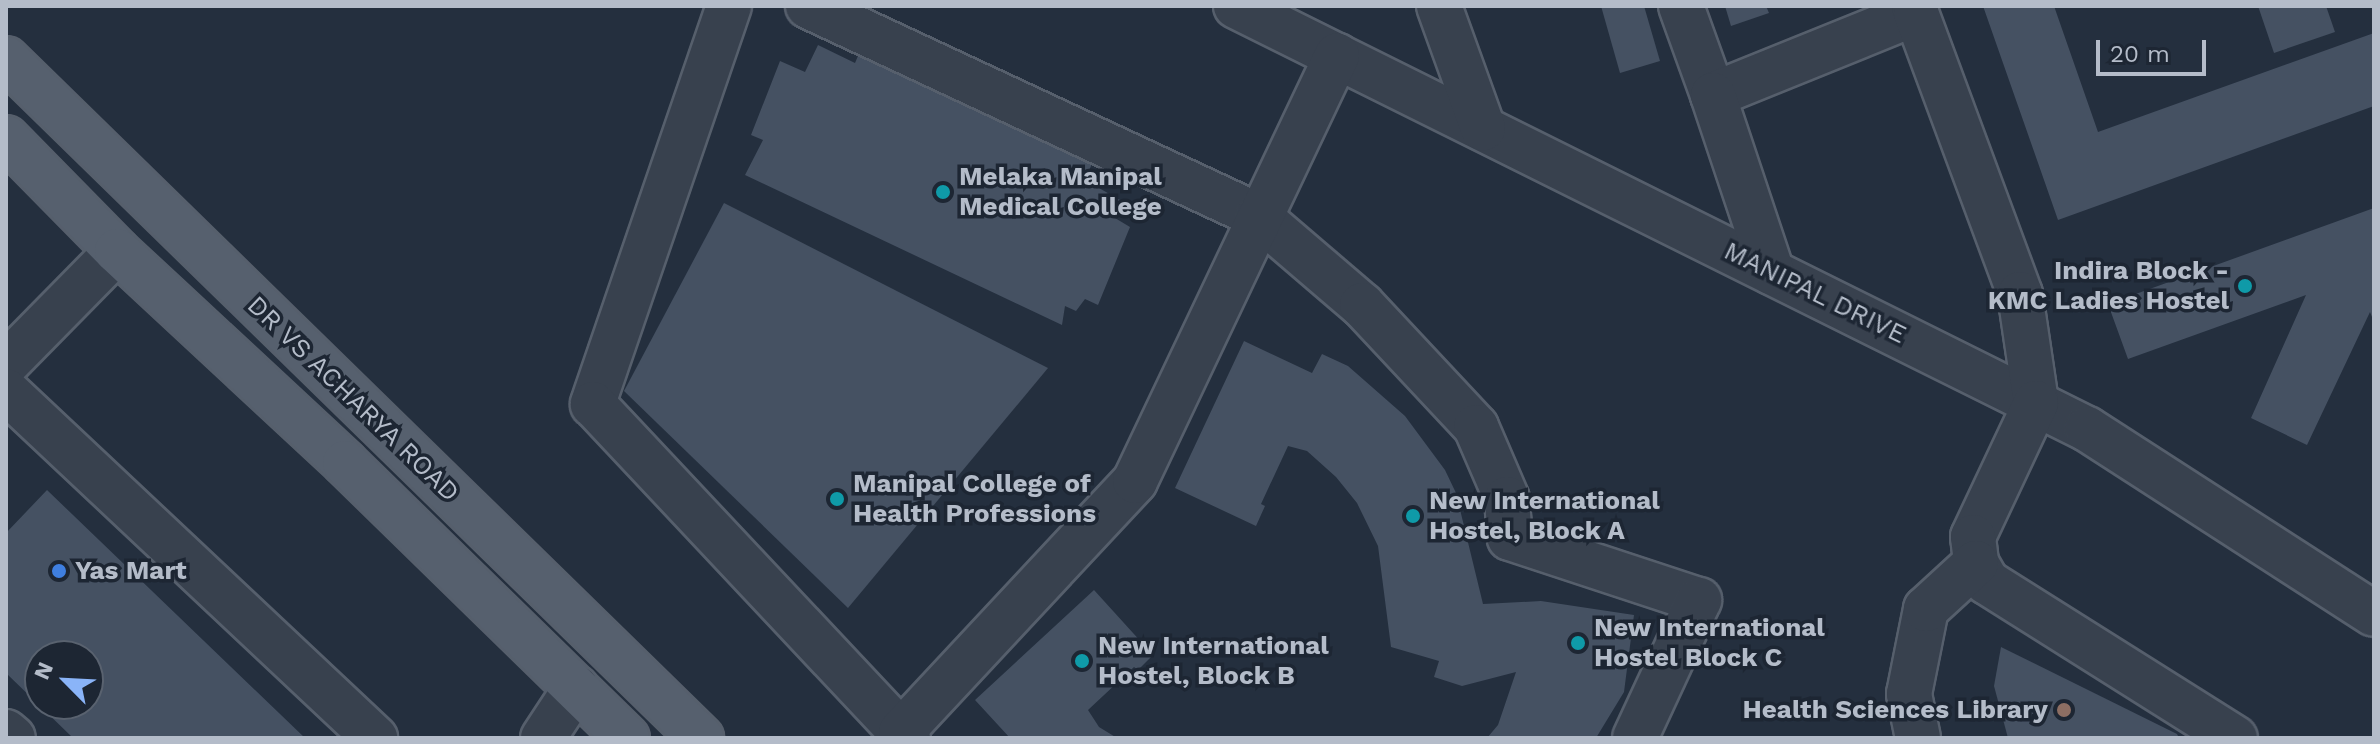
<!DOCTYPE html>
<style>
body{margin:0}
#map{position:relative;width:2380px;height:744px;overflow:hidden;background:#242f3e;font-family:"Work Sans",sans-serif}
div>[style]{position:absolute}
.building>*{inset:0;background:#455162}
.roads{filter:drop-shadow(2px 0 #565f6c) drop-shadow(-2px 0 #565f6c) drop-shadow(0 2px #565f6c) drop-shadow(0 -2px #565f6c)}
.minor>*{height:44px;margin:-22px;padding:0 22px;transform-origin:22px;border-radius:22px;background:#38414e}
.major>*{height:44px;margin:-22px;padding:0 22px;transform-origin:22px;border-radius:22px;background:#56606e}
.dots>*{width:22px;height:22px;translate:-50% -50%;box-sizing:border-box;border:4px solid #1d2633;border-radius:50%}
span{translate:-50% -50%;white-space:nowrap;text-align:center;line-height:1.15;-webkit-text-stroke:7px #1d2633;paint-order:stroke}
.poi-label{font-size:26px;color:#b4bcc9;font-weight:700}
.left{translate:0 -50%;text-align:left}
.right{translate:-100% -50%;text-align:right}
.street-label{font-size:26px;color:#b4bcc9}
.frame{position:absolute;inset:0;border:8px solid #b4bcc9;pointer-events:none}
.north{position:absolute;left:24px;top:640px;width:80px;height:80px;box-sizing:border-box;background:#1d2633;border:2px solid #59626f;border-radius:50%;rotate:294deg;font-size:22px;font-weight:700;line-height:32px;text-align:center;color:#b4bcc9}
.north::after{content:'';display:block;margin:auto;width:28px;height:36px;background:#8ab4f8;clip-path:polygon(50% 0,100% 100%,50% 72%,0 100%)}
.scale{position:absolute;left:2096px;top:40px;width:110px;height:36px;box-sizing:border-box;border:4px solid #b4bcc9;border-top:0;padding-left:10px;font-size:24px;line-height:28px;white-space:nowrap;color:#b4bcc9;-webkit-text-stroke:6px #1d2633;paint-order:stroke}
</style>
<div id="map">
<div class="building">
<div style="clip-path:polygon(1601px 6px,1644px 6px,1660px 61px,1620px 73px)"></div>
<div style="clip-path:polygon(1725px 6px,1766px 6px,1769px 13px,1731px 26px)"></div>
<div style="clip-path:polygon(1983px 6px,2054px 6px,2098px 132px,2374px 33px,2374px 106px,2058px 220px)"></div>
<div style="clip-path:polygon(2258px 6px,2326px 6px,2335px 32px,2274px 53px)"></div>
<div style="clip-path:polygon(863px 44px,1094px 159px,1085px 180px,1127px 204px,1115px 218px,1130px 227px,1098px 305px,1085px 299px,1076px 311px,1065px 306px,1062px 325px,745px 175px,763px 140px,751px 135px,780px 61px,805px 72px,818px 45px,855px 63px)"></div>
<div style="clip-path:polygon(724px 203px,1048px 368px,848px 608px,624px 391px)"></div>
<div style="clip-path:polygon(2374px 208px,2374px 322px,2370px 312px,2307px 445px,2251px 418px,2306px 295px,2128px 359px,2108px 304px)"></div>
<div style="clip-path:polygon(1244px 341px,1312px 373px,1322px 354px,1348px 366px,1405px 416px,1445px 470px,1456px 493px,1483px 604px,1541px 601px,1634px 615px,1624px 692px,1596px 738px,1487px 738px,1498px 725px,1516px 672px,1462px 686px,1434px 677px,1439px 661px,1391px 647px,1378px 546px,1357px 503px,1336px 477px,1307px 451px,1288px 446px,1261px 504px,1265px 506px,1256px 526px,1175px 488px)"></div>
<div style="clip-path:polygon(evenodd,47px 490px,305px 738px,73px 738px,6px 673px,6px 533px,47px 490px,40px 656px,88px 656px,88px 704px,40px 704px,40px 656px)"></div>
<div style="clip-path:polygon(1094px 590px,1153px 655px,1138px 670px,1134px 667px,1088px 710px,1099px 727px,1117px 738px,1010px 738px,975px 700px)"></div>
<div style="clip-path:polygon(2001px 647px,2177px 734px,2179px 738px,2008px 738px,1994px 686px)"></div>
</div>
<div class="roads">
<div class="minor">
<div style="left:729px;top:6px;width:421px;rotate:108.9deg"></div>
<div style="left:593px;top:404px;width:450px;rotate:46.8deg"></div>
<div style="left:808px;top:6px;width:497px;rotate:25deg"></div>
<div style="left:1258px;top:216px;width:137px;rotate:40.6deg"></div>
<div style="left:1362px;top:305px;width:167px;rotate:46.9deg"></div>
<div style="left:1476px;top:427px;width:78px;rotate:66.7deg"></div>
<div style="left:1507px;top:499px;width:39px;rotate:86deg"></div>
<div style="left:1510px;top:538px;width:199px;rotate:18.2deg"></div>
<div style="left:1699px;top:600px;width:152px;rotate:114.9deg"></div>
<div style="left:1236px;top:6px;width:950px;rotate:26.43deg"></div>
<div style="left:2087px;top:429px;width:341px;rotate:32.8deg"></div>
<div style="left:1439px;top:6px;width:130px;rotate:70.2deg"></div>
<div style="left:1681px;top:6px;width:95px;rotate:70.2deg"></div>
<div style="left:1713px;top:95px;width:219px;rotate:-22deg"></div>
<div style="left:1916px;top:13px;width:7px;rotate:-106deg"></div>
<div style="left:1916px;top:13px;width:300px;rotate:69.7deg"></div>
<div style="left:2020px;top:294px;width:110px;rotate:81.6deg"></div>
<div style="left:2036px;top:403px;width:148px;rotate:115.2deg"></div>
<div style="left:1973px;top:537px;width:26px;rotate:83deg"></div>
<div style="left:1976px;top:563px;width:22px;rotate:60deg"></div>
<div style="left:1987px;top:582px;width:293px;rotate:32.2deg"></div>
<div style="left:1713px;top:95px;width:187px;rotate:71.6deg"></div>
<div style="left:6px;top:364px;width:158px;rotate:-45.5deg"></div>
<div style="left:6px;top:391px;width:507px;rotate:43.24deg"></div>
<div style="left:6px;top:732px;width:9px;rotate:41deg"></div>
<div style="left:543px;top:738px;width:60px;rotate:-56.6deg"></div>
<div style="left:908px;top:738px;width:9px;rotate:-139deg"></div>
<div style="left:901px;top:732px;width:343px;rotate:-47deg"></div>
<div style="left:1135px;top:481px;width:471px;rotate:-64.6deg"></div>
<div style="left:1918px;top:738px;width:45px;rotate:-101.6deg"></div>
<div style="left:1909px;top:694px;width:87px;rotate:-78.7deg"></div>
<div style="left:1926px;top:609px;width:68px;rotate:-42.6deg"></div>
</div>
<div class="major">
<div style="left:6px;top:59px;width:972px;rotate:44.33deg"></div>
<div style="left:6px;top:138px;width:158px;rotate:45.5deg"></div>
<div style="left:117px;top:251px;width:311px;rotate:42.9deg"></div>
<div style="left:345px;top:463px;width:394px;rotate:44.3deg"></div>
</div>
</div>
<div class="dots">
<div style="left:943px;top:192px;background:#0f9aa8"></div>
<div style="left:2245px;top:286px;background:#0f9aa8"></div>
<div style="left:837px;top:499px;background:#0f9aa8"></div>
<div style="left:1413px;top:516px;background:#0f9aa8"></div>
<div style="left:59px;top:571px;background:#3f7fe0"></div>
<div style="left:1578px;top:643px;background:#0f9aa8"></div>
<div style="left:1082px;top:661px;background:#0f9aa8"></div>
<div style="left:2064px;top:710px;background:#8d6e63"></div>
</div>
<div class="poi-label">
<span class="left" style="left:959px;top:192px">Melaka Manipal<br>Medical College</span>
<span class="right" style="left:2229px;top:286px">Indira Block -<br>KMC Ladies Hostel</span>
<span class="left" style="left:853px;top:499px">Manipal College of<br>Health Professions</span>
<span class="left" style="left:1429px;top:516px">New International<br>Hostel, Block A</span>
<span class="left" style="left:75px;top:571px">Yas Mart</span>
<span class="left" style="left:1594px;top:643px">New International<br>Hostel Block C</span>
<span class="left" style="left:1098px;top:661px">New International<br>Hostel, Block B</span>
<span class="right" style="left:2048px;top:710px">Health Sciences Library</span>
</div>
<div class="street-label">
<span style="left:1815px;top:293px;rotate:26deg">MANIPAL DRIVE</span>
<span style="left:353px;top:399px;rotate:44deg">DR VS ACHARYA ROAD</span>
</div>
<div class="frame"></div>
<div class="north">N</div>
<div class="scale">20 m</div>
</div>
